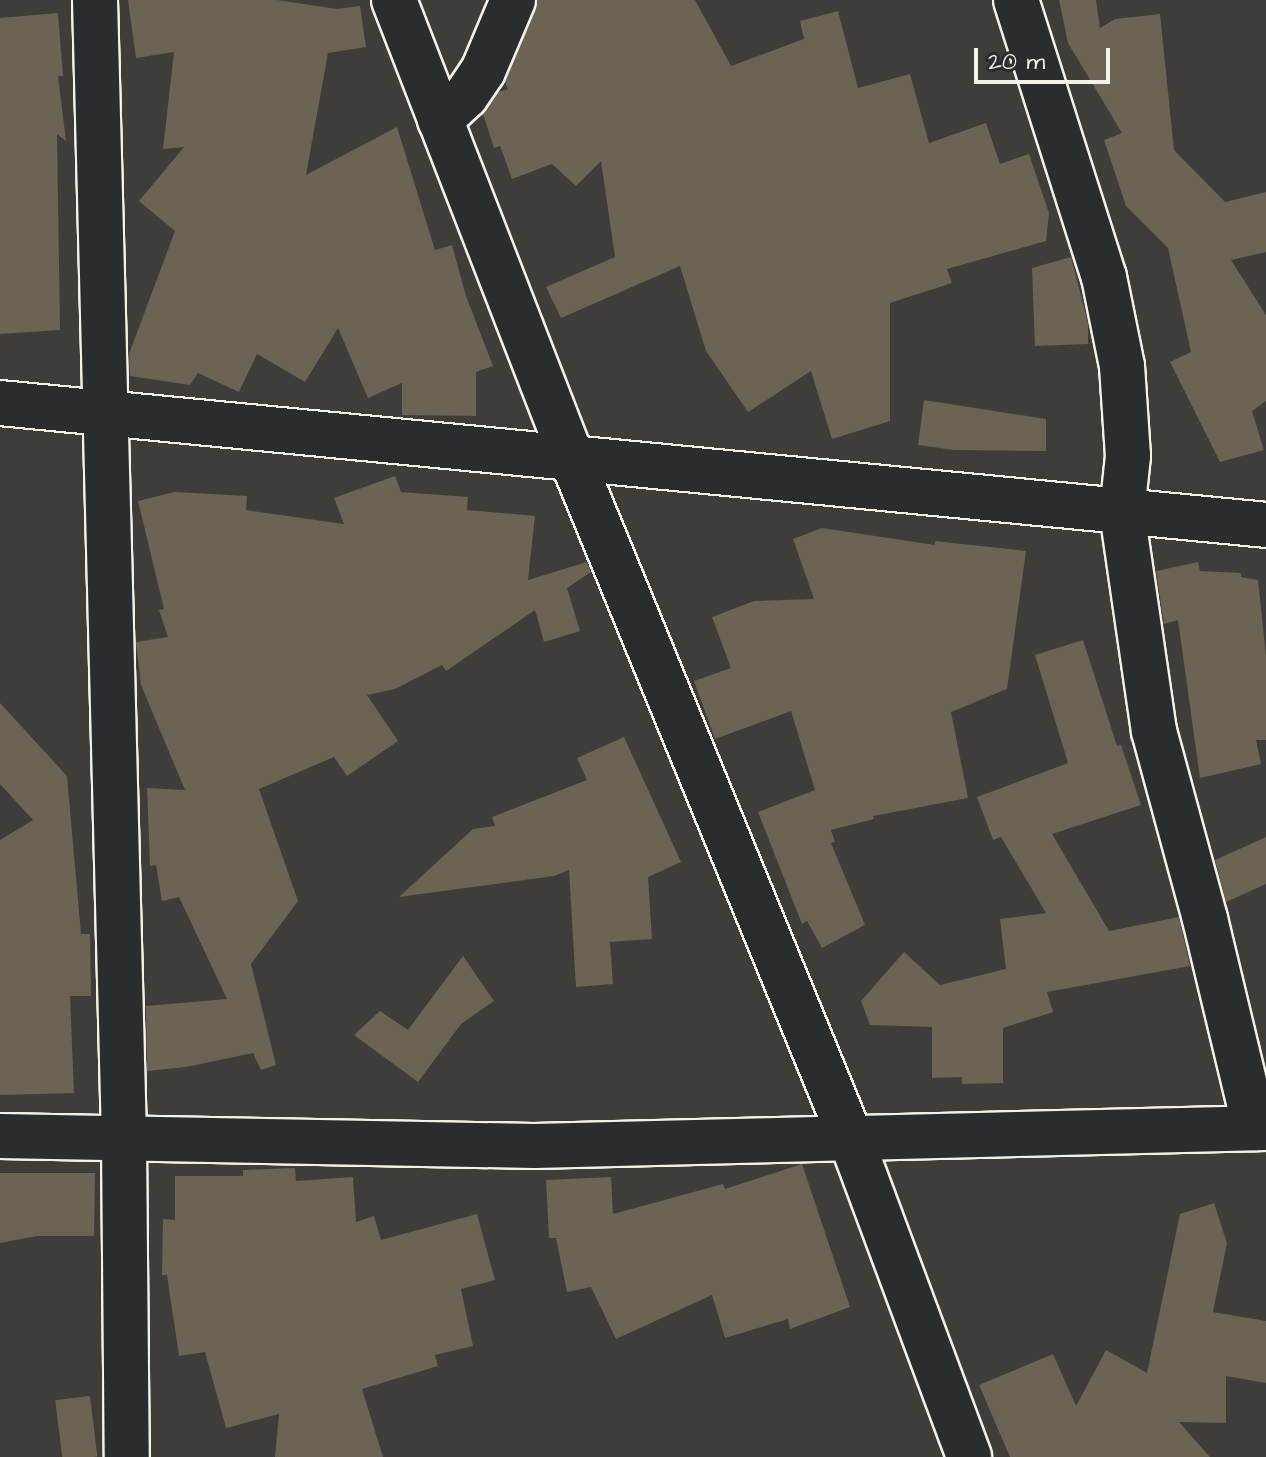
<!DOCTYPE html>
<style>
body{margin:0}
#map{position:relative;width:1266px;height:1457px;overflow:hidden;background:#3e3d39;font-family:"Architects Daughter",sans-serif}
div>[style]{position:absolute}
.building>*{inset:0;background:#6b6353;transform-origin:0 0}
.roads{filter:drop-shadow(2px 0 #f4f1e8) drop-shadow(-2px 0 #f4f1e8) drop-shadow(0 2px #f4f1e8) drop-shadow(0 -2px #f4f1e8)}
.minor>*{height:44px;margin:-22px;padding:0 22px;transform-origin:22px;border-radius:22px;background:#2a2d2e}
span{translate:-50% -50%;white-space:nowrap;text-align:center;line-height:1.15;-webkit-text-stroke:8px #2a2d2e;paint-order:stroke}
.scale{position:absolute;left:974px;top:48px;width:136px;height:36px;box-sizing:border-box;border:4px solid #f4f1e8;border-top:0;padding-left:10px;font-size:24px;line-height:28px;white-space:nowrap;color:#f4f1e8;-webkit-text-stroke:6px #2a2d2e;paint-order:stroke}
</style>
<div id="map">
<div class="building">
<div style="clip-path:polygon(128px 0,277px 0,337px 9px,360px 6px,366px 47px,328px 53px,306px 175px,397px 127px,435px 250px,452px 245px,466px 296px,493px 366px,476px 372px,476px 416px,402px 415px,402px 383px,368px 398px,338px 328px,305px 382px,257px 354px,239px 392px,198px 373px,190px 385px,130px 376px,129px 354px,175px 231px,139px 201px,184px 147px,163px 149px,174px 52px,136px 58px)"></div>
<div style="clip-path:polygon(537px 0,695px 0,731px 66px,804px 39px,800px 21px,838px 11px,858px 88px,910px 74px,929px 143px,986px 123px,1000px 164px,1029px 154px,1049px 213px,1046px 241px,947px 269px,952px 283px,890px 303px,890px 421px,832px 439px,811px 371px,748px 412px,706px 351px,680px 266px,561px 318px,546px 287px,615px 257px,601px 161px,576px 186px,552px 164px,512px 179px,500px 146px,494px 148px,483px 114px,499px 92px,508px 89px,505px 82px)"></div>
<div style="clip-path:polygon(1059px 0,1096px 0,1100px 28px,1115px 19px,1160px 14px,1174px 150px,1225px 202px,1266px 192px,1266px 252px,1231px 260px,1266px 315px,1266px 401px,1252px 411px,1264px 450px,1220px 462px,1170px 362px,1191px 352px,1168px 248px,1126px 206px,1104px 140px,1122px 133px,1068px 43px)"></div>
<div style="clip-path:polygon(58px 13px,63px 76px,58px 76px,66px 141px,57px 134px,60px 330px,0 334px,0 18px)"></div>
<div style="clip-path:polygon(1071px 257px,1088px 323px,1088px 344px,1035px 346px,1032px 268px)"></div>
<div style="clip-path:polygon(924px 400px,1046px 419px,1046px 451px,954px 450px,918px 445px)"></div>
<div style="clip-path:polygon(395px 476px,401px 492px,468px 497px,467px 510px,535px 516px,528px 580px,587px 562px,591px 572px,567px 588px,580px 631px,544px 642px,535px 610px,446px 671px,442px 665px,395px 689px,367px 695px,398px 741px,347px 776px,334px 757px,259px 789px,298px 901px,251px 964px,276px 1065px,261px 1070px,253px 1053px,186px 1067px,147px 1071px,146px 1006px,227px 999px,179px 897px,162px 901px,156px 865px,150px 866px,147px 788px,185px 790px,141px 685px,136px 642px,168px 637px,159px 610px,164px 609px,138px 501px,175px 492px,247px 496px,246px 510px,344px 524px,334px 498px)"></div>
<div style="clip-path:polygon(822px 528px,935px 545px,935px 541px,1026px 551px,1007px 689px,951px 712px,968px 798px,873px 816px,874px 819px,831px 830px,835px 842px,831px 843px,865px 925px,822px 948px,807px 921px,802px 924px,758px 812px,815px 790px,791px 711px,715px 739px,694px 681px,731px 668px,712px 617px,754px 601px,814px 599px,793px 539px)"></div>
<div style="clip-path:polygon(1198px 562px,1200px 571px,1241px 573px,1241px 577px,1258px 580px,1266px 656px,1266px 740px,1256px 740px,1261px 764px,1200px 778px,1178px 620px,1164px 624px,1156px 571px)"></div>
<div style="clip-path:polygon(1083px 640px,1117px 746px,1121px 745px,1141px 805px,1052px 834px,1109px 931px,1179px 917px,1190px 966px,1047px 992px,1053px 1012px,1003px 1028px,1003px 1083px,962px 1084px,962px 1077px,932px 1078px,932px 1027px,870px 1025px,861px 1001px,904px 952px,940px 985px,1006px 969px,1000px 919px,1046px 913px,1001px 837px,993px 840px,977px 797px,1068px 763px,1035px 655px)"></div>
<div style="clip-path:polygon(0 703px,67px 776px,81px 934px,90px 934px,91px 996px,70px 996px,74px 1093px,0 1095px,0 840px,33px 820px,0 784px)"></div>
<div style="clip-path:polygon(624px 737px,681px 862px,648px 877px,652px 939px,610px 942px,613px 984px,576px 987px,569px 870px,554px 876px,399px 897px,473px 829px,495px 826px,492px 817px,587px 780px,577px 758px)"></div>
<div style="clip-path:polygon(1266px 837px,1266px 884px,1226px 902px,1215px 860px)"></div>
<div style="clip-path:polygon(463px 956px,494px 1001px,461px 1024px,418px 1082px,354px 1035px,380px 1011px,408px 1030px)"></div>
<div style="clip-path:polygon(802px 1164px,850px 1307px,790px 1329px,788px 1319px,725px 1338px,712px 1295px,616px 1339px,591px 1287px,567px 1292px,556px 1238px,549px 1238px,546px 1180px,611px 1177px,613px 1214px,723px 1184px,725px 1189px)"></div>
<div style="clip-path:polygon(295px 1168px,296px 1181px,353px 1177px,356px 1222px,374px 1216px,381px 1240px,477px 1214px,495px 1280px,461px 1289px,473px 1346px,435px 1355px,438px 1366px,362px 1389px,383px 1457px,275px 1457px,279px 1414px,226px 1428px,205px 1352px,179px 1356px,167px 1275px,162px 1275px,163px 1219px,175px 1220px,175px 1176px,243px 1176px,243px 1170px)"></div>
<div style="clip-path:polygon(0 1173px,95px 1173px,94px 1236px,37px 1236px,0 1243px)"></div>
<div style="clip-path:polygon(1214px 1203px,1227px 1243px,1213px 1312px,1266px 1321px,1266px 1383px,1226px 1376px,1226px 1423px,1179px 1422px,1210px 1457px,1010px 1457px,979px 1385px,1053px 1354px,1076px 1406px,1106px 1350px,1147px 1373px,1180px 1214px)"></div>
<div style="left:90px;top:1396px;width:61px;height:35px;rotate:83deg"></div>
</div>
<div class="roads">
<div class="minor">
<div style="left:95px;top:0;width:1141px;rotate:88.54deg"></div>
<div style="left:124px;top:1141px;width:316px;rotate:89.5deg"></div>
<div style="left:394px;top:0;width:490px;rotate:68.8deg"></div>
<div style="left:571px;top:457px;width:737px;rotate:67.68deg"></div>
<div style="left:851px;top:1139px;width:339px;rotate:69.6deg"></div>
<div style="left:1016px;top:0;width:291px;rotate:72.4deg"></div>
<div style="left:1104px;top:277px;width:91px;rotate:78.6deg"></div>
<div style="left:1122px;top:366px;width:90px;rotate:86.2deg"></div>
<div style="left:1128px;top:456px;width:56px;rotate:96.1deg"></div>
<div style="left:1122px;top:512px;width:221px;rotate:81.7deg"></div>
<div style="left:1154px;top:731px;width:195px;rotate:74.8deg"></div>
<div style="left:1205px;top:919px;width:215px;rotate:76.5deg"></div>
<div style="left:440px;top:120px;width:35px;rotate:-43deg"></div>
<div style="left:466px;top:96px;width:30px;rotate:-56deg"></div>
<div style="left:483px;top:71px;width:77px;rotate:-67.1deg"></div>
<div style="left:0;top:403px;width:1272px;rotate:5.5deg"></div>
<div style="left:0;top:1136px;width:534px;rotate:1.07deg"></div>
<div style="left:534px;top:1146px;width:732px;rotate:-1.41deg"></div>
</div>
</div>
<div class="scale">20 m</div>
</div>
